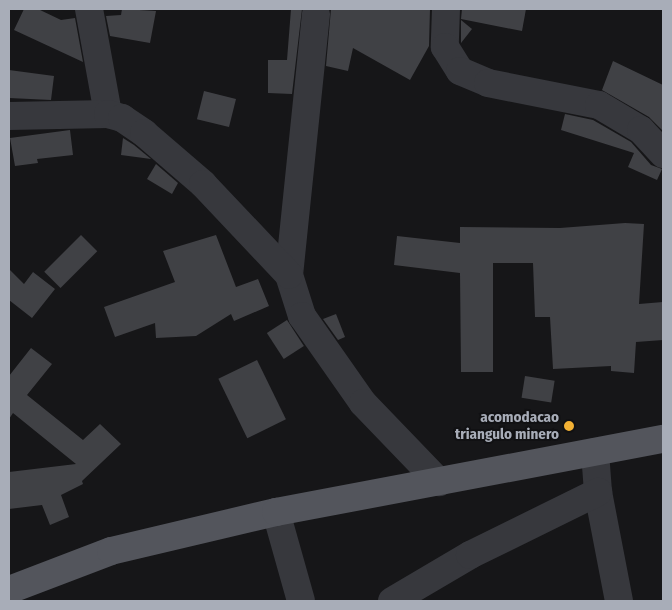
<!DOCTYPE html>
<style>
body{margin:0}
#map{position:relative;width:672px;height:610px;overflow:hidden;background:#161618;font-family:"Fira Sans Condensed",sans-serif}
div>[style]{position:absolute}
.building>*{inset:0;background:#404145;transform-origin:0 0}
.minor>*{height:28px;margin:-14px;padding:0 14px;transform-origin:14px;border-radius:14px;background:#37383d}
.major>*{height:28px;margin:-14px;padding:0 14px;transform-origin:14px;border-radius:14px;background:#53555c}
.dots>*{width:14px;height:14px;translate:-50% -50%;box-sizing:border-box;border:2px solid #111113;border-radius:50%}
span{translate:-50% -50%;white-space:nowrap;text-align:center;line-height:1.15;-webkit-text-stroke:4px #111113;paint-order:stroke}
.poi-label{font-size:15px;color:#a8adb8;font-weight:700}
.right{translate:-100% -50%;text-align:right}
.frame{position:absolute;inset:0;border:10px solid #a8adb8;pointer-events:none}
</style>
<div id="map">
<div class="building">
<div style="clip-path:polygon(24px 9px,38px 9px,61px 20px,75px 18px,83px 62px,14px 30px)"></div>
<div style="clip-path:polygon(122px 9px,156px 11px,150px 43px,110px 36px,106px 16px,121px 15px)"></div>
<div style="clip-path:polygon(291px 9px,302px 9px,292px 94px,268px 93px,268px 60px,287px 60px)"></div>
<div style="clip-path:polygon(331px 9px,430px 9px,429px 46px,410px 80px,353px 48px,348px 71px,326px 66px)"></div>
<div style="clip-path:polygon(462px 9px,526px 9px,522px 31px,461px 19px)"></div>
<div style="clip-path:polygon(461px 20px,472px 29px,461px 43px)"></div>
<div style="clip-path:polygon(613px 61px,663px 85px,663px 131px,649px 117px,602px 90px)"></div>
<div style="clip-path:polygon(9px 70px,54px 76px,51px 100px,9px 98px)"></div>
<div style="left:204px;top:91px;width:33px;height:29px;rotate:14deg"></div>
<div style="clip-path:polygon(565px 114px,593px 120px,631px 142px,651px 165px,662px 169px,657px 180px,628px 167px,634px 153px,561px 130px)"></div>
<div style="clip-path:polygon(70px 130px,73px 155px,37px 159px,38px 163px,15px 166px,10px 138px)"></div>
<div style="clip-path:polygon(123px 138px,134px 145px,151px 159px,121px 155px)"></div>
<div style="clip-path:polygon(156px 164px,178px 183px,172px 194px,147px 179px)"></div>
<div style="clip-path:polygon(625px 223px,644px 224px,639px 304px,663px 302px,663px 340px,636px 342px,634px 373px,611px 371px,611px 366px,553px 369px,550px 317px,535px 317px,533px 263px,493px 263px,493px 372px,461px 372px,460px 273px,394px 265px,397px 236px,460px 243px,460px 227px,560px 228px)"></div>
<div style="left:81px;top:235px;width:23px;height:52px;rotate:45deg"></div>
<div style="clip-path:polygon(216px 235px,236px 287px,258px 279px,269px 306px,234px 321px,231px 314px,196px 336px,156px 338px,155px 323px,115px 337px,104px 307px,175px 282px,163px 251px)"></div>
<div style="clip-path:polygon(9px 269px,24px 284px,33px 272px,55px 289px,32px 318px,9px 300px)"></div>
<div style="clip-path:polygon(336px 314px,345px 337px,338px 340px,323px 319px)"></div>
<div style="left:287px;top:320px;width:31px;height:24px;rotate:57deg"></div>
<div style="clip-path:polygon(31px 348px,52px 364px,27px 395px,83px 440px,100px 424px,121px 444px,82px 481px,83px 484px,61px 495px,69px 517px,50px 525px,42px 505px,9px 509px,9px 472px,76px 464px,13px 413px,9px 419px,9px 376px)"></div>
<div style="left:257px;top:360px;width:66px;height:43px;rotate:64deg"></div>
<div style="left:525px;top:376px;width:30px;height:22px;rotate:9deg"></div>
</div>
<div class="minor">
<div style="left:89px;top:9px;width:107px;rotate:79.7deg"></div>
<div style="left:446px;top:9px;width:38px;rotate:92deg"></div>
<div style="left:445px;top:47px;width:28px;rotate:58deg"></div>
<div style="left:460px;top:71px;width:30px;rotate:23deg"></div>
<div style="left:488px;top:83px;width:113px;rotate:11.2deg"></div>
<div style="left:599px;top:105px;width:49px;rotate:30.8deg"></div>
<div style="left:641px;top:130px;width:33px;rotate:47deg"></div>
<div style="left:316px;top:14px;width:262px;rotate:95.9deg"></div>
<div style="left:289px;top:275px;width:43px;rotate:72.4deg"></div>
<div style="left:302px;top:316px;width:106px;rotate:55deg"></div>
<div style="left:363px;top:403px;width:110px;rotate:46.1deg"></div>
<div style="left:9px;top:116px;width:99px;rotate:-1.2deg"></div>
<div style="left:108px;top:114px;width:15px;rotate:16deg"></div>
<div style="left:122px;top:118px;width:27px;rotate:34deg"></div>
<div style="left:144px;top:133px;width:78px;rotate:40.8deg"></div>
<div style="left:203px;top:184px;width:125px;rotate:46.6deg"></div>
<div style="left:595px;top:452px;width:40px;rotate:85.7deg"></div>
<div style="left:598px;top:492px;width:111px;rotate:79.1deg"></div>
<div style="left:276px;top:512px;width:92px;rotate:74.3deg"></div>
<div style="left:392px;top:601px;width:91px;rotate:-30.5deg"></div>
<div style="left:470px;top:555px;width:143px;rotate:-26.2deg"></div>
</div>
<div class="major">
<div style="left:9px;top:590px;width:109px;rotate:-20.9deg"></div>
<div style="left:111px;top:551px;width:170px;rotate:-13.3deg"></div>
<div style="left:276px;top:512px;width:394px;rotate:-10.7deg"></div>
</div>
<div class="dots">
<div style="left:569px;top:426px;background:#f2b134"></div>
</div>
<div class="poi-label">
<span class="right" style="left:559px;top:426px">acomodacao<br>triangulo minero</span>
</div>
<div class="frame"></div>
</div>
